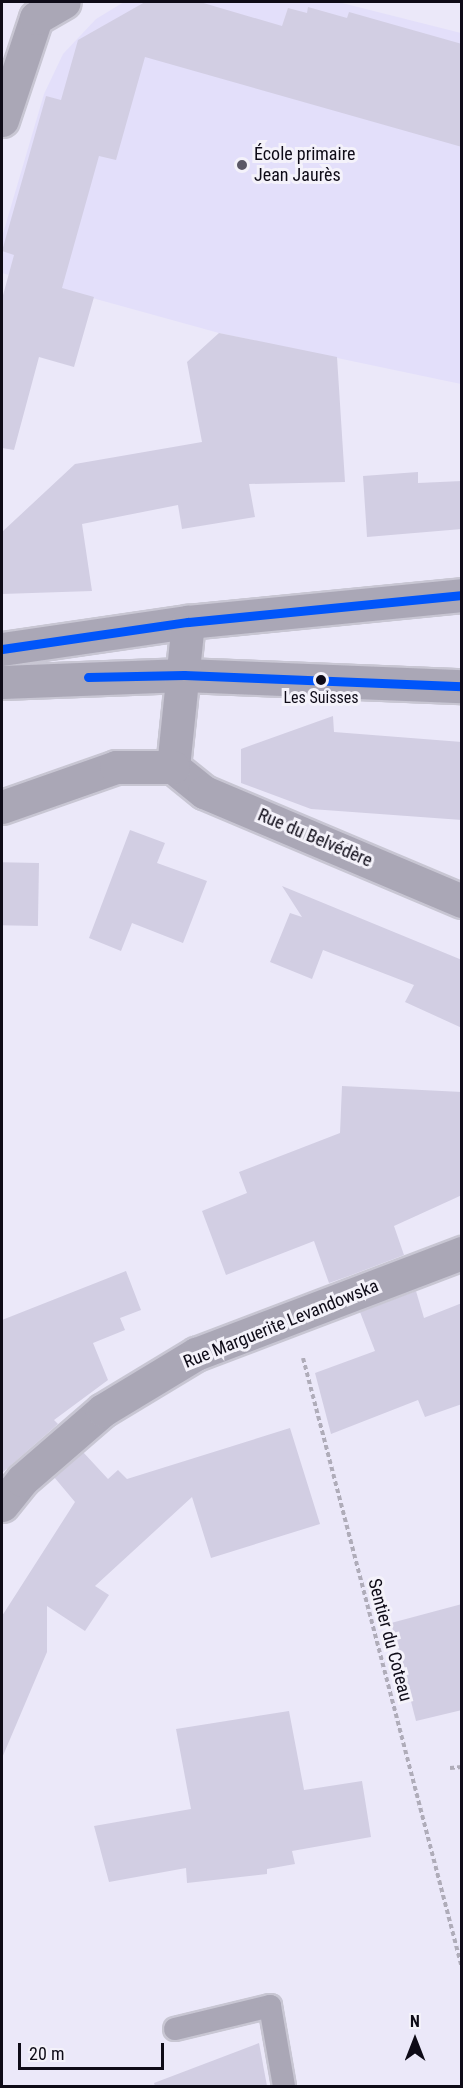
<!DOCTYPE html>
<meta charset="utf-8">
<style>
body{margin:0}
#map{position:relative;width:463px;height:2088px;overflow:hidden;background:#ebe8f9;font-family:"Roboto Condensed",sans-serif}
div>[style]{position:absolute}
.built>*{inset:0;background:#e3dffa}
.building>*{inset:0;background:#d2cee3;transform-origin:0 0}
.path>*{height:4px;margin-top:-2px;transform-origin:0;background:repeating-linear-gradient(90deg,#afacb9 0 4.5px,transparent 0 7.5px)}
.roads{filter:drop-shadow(2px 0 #c8c6d3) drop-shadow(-2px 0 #c8c6d3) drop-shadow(0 2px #c8c6d3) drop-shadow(0 -2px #c8c6d3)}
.lane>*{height:22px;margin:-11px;padding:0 11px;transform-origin:11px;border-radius:11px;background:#aaa7b6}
.street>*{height:33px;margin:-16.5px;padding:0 16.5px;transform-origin:16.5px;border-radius:16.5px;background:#aaa7b6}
.bus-1>*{height:9px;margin:-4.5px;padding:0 4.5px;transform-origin:4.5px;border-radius:4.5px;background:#0055fa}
.dots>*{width:16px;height:16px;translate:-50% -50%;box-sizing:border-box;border:3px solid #f4f2fa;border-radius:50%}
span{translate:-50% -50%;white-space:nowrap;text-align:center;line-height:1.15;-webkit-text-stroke:6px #f4f2fa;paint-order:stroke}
.bus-label{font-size:16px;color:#0e0b17}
.poi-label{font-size:18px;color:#0e0b17}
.left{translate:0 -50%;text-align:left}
.street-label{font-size:18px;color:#0e0b17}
.frame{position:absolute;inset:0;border:3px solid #0e0b17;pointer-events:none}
.north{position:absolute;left:385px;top:2010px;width:60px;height:60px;-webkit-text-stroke:4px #f4f2fa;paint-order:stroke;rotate:0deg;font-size:16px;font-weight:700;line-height:24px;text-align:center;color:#0e0b17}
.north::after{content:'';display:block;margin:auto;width:21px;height:27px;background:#0e0b17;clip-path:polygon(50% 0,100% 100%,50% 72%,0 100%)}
.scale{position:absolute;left:18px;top:2043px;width:146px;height:27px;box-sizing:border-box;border:3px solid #0e0b17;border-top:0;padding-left:8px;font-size:18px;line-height:21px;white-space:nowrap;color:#0e0b17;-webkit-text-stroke:4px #f4f2fa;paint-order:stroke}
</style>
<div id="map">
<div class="built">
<div style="clip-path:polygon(124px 2px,338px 2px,461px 33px,461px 384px,219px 333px,2px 273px,2px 237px,44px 94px,63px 54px,96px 19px)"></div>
</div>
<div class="building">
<div style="clip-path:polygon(145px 2px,200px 2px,282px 26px,288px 8px,307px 13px,308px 7px,347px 18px,349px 12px,462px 44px,462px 147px,145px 57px,116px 160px,99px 156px,62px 288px,94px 297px,74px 367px,39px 357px,14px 450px,2px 448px,2px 299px,14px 255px,2px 251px,46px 96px,61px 100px,78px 40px)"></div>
<div style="clip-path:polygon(219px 333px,337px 357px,345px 482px,249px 484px,255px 517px,182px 529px,178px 505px,82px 524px,92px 591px,2px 594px,2px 532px,75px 464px,202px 442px,187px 362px)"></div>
<div style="clip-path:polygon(418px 472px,418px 483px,462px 481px,462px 529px,367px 537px,363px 476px)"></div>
<div style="clip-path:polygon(333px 716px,334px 732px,462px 742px,462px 820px,311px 809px,241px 783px,241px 749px)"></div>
<div style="clip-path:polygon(130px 830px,165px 843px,157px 863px,207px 881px,183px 943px,132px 923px,121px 951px,89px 938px)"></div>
<div style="left:39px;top:863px;width:63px;height:37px;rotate:91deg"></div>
<div style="clip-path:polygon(282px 886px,462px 960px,462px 1028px,405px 1002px,414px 985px,323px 950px,312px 979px,270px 962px,290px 913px,302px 917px)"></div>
<div style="clip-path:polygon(342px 1086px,462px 1092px,462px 1195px,394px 1226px,404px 1255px,346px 1277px,329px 1283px,314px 1241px,226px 1275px,202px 1211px,247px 1193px,239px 1172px,340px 1133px)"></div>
<div style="clip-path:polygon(126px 1271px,141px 1310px,120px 1318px,125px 1330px,93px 1343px,108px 1380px,54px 1420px,58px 1424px,2px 1473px,2px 1320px)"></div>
<div style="clip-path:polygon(416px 1291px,424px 1318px,462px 1303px,462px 1404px,425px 1417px,418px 1400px,331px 1434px,315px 1373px,375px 1351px,360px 1312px)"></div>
<div style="clip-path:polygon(290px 1428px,320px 1524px,211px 1558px,192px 1497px,95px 1586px,109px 1595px,85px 1631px,47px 1606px,47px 1652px,2px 1758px,2px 1616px,75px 1502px,54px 1477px,83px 1452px,108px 1479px,118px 1470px,127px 1479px)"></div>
<div style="clip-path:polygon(462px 1604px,462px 1710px,416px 1721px,391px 1623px)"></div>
<div style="clip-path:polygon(289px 1711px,304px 1790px,362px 1781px,371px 1837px,292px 1851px,295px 1864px,267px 1869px,267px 1874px,187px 1883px,186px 1868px,109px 1882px,94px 1826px,191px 1809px,176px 1729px)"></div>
<div style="clip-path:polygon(259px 2043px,267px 2086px,155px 2086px,154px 2083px)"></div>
</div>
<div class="path">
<div style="left:303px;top:1358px;width:630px;rotate:75.39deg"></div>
<div style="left:450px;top:1768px;width:12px;rotate:-5deg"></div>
</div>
<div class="roads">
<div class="lane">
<div style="left:175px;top:2029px;width:98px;rotate:-13.6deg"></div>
<div style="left:270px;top:2006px;width:81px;rotate:80.1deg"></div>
</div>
<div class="street">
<div style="left:2px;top:120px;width:108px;rotate:-71.6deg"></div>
<div style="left:36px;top:18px;width:32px;rotate:-30deg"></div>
<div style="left:2px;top:649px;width:188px;rotate:-8.3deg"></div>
<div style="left:188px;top:622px;width:275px;rotate:-5.6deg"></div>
<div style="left:2px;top:682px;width:182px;rotate:-2.2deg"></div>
<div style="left:184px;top:675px;width:278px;rotate:2.3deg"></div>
<div style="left:173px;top:767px;width:40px;rotate:39deg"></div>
<div style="left:204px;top:792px;width:280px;rotate:22.9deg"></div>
<div style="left:173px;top:767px;width:146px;rotate:-84.1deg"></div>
<div style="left:2px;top:807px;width:121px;rotate:-19.3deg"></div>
<div style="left:116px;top:767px;width:57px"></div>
<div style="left:2px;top:1505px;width:32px;rotate:-51deg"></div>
<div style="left:22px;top:1480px;width:107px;rotate:-40.8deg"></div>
<div style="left:103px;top:1410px;width:109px;rotate:-31.1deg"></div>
<div style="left:196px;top:1354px;width:285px;rotate:-20.8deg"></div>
</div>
</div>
<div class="bus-1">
<div style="left:2px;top:649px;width:188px;rotate:-8.3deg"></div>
<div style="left:188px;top:622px;width:275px;rotate:-5.6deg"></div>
<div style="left:88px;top:677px;width:96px;rotate:-1.2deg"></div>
<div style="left:184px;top:675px;width:278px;rotate:2.3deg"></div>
</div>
<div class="dots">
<div style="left:242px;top:165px;background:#5b5866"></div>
<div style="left:321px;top:680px;background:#0e0b17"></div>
</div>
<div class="bus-label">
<span style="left:321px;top:698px">Les Suisses</span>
</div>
<div class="poi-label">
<span class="left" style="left:254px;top:165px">École primaire<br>Jean Jaurès</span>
</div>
<div class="street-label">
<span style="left:315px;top:838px;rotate:23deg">Rue du Belvédère</span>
<span style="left:281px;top:1324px;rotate:-22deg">Rue Marguerite Levandowska</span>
<span style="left:390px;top:1640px;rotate:75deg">Sentier du Coteau</span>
</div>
<div class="frame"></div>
<div class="north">N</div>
<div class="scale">20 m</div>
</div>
